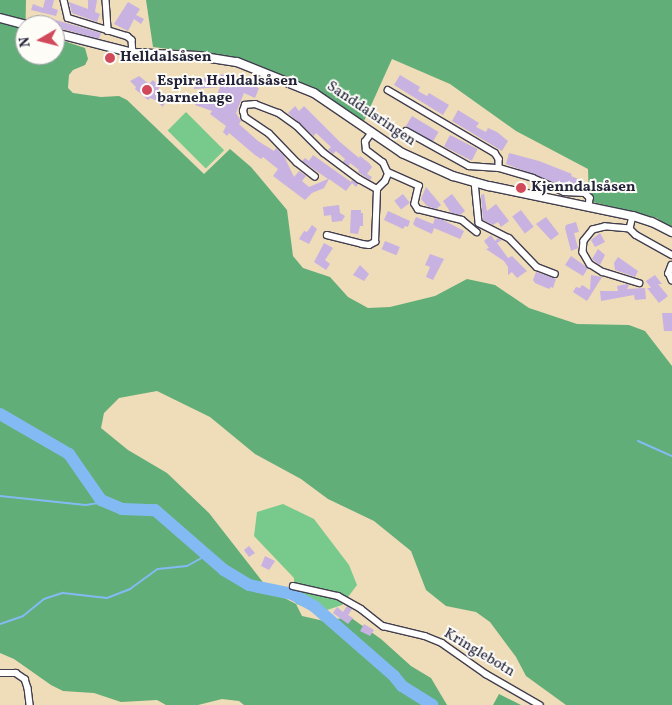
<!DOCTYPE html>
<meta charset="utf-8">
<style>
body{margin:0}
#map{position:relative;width:672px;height:705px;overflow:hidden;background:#efdcb9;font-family:Vollkorn,serif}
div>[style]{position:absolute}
.green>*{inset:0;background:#78ca8c;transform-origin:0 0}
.forest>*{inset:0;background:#62ae78}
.stream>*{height:2px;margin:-1px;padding:0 1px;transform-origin:1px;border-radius:1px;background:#84baf3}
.river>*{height:12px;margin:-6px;padding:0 6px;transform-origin:6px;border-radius:6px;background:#84baf3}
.building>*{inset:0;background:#c7b2e1;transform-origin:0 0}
.roads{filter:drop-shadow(1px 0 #413e4e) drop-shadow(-1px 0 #413e4e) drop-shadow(0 1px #413e4e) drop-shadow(0 -1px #413e4e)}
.street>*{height:5.5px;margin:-2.75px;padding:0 2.75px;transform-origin:2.75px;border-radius:2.75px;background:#fff}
.secondary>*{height:8px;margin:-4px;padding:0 4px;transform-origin:4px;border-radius:4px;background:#fff}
.dots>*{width:14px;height:14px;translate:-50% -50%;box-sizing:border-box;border:2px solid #fdfcf7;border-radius:50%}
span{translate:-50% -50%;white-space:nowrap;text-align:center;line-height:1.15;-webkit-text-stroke:4px #fdfcf7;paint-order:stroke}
.poi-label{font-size:15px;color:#22223b;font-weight:700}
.left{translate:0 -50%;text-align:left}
.street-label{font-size:15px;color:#22223b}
.north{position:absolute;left:15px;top:15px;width:50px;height:50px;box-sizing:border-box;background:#fdfcf7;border:1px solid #a5a5ac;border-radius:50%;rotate:262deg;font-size:14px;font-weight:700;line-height:20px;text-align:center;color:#22223b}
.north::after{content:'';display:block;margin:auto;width:18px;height:22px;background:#d1495b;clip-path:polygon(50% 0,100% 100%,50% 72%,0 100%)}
</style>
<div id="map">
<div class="green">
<div style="left:186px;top:112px;width:54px;height:26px;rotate:45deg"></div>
<div style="clip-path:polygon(283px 504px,314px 519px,349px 565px,357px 585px,342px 605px,321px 612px,296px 604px,292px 594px,294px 590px,294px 578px,254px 536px,257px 512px)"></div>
</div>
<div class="forest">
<div style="clip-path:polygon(0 0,26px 0,25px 55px,55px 55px,55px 38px,85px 48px,88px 59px,85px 65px,73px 70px,69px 75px,68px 88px,73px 93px,101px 97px,119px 96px,127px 100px,204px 174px,230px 149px,251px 167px,287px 210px,293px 256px,303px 268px,330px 277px,348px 297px,368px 308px,390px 307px,435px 296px,467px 279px,495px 285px,529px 308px,577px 324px,629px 325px,645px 331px,672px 366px,672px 705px,566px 705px,526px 676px,516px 657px,490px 622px,476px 612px,446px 606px,426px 590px,411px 551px,374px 521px,328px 499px,301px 479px,255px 454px,210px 417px,157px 391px,119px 398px,104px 413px,101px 428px,128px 450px,167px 473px,209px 513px,269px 590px,296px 604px,302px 616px,324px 621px,350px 617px,381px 639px,411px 666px,431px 678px,447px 705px,244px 705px,239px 701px,222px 699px,198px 705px,166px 705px,157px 700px,121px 702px,94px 693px,63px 691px,51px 685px,14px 659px,0 653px)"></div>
<div style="clip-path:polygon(146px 0,672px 0,672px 231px,657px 218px,589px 201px,588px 169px,516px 131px,450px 84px,392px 59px,364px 121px,314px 90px,239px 58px,153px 47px)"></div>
<div style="clip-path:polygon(499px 694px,521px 705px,493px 705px)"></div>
</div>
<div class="stream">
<div style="left:638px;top:441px;width:37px;rotate:24deg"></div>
<div style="left:0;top:496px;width:86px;rotate:6deg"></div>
<div style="left:86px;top:505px;width:20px;rotate:-9deg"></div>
<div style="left:0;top:624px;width:24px;rotate:-19deg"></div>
<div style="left:23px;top:616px;width:27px;rotate:-39deg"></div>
<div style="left:44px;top:599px;width:20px;rotate:-18deg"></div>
<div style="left:63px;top:593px;width:44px;rotate:6.5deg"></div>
<div style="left:107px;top:598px;width:25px;rotate:-21deg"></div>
<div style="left:130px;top:589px;width:34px;rotate:-36deg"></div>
<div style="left:158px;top:569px;width:29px;rotate:-6deg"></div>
<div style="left:187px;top:566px;width:23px;rotate:-29deg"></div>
</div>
<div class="river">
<div style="left:0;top:414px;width:80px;rotate:30.1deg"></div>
<div style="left:69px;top:454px;width:56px;rotate:55.2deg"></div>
<div style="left:101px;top:500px;width:23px;rotate:23deg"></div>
<div style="left:122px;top:509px;width:33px;rotate:2deg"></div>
<div style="left:155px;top:510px;width:91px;rotate:41deg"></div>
<div style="left:224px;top:570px;width:29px;rotate:31deg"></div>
<div style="left:249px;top:585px;width:44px;rotate:11.8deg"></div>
<div style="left:292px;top:594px;width:26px;rotate:29deg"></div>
<div style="left:315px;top:607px;width:105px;rotate:41.1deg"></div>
<div style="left:394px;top:676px;width:13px;rotate:51deg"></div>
<div style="left:402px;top:686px;width:36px;rotate:32deg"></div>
</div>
<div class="building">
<div style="clip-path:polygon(45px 0,54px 0,52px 8px,58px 10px,56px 16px,31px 10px,33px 4px,43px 8px)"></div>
<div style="clip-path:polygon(88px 0,97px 0,95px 12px,100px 14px,97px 22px,72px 13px,69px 2px,88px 9px)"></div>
<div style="clip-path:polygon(128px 2px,140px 9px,136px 15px,144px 19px,141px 24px,134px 19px,128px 31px,114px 24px)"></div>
<div style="clip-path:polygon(52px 19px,101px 33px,99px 39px,55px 27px,55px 25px,50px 25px)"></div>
<div style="clip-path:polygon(221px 74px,259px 88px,255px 98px,244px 93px,236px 113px,241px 121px,239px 124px,258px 141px,274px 151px,276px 148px,284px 156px,294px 177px,299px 171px,306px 176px,302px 181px,309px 187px,328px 179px,302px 161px,305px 158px,309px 161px,313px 155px,351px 182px,352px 180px,358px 184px,356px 187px,352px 183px,346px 191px,329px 179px,324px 188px,312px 193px,305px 200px,273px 176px,278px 169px,263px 157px,261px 159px,255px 155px,229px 133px,227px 136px,223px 132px,226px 126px,210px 114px,212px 111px,195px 105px,199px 94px,215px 100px,220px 87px,194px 89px,193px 78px,220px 77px)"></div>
<div style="clip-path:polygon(400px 75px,420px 87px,418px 91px,427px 96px,429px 93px,449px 105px,443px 115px,394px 85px)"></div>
<div style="clip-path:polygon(139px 76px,149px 84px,153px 80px,160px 87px,158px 89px,167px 98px,163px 107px,155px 100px,150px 98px,148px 100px,135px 89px,136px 87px,130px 81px)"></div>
<div style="clip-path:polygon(295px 106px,299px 111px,304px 106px,340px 142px,359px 158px,360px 156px,369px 163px,372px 167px,367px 174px,372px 177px,370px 180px,358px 172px,359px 170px,350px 163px,349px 166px,343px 162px,345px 159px,336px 151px,333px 154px,328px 150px,331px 147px,316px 133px,314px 136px,288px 113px)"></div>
<div style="clip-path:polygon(458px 110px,479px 123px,476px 127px,486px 132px,488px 128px,497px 132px,508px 141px,502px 151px,452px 121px)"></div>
<div style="left:412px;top:116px;width:31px;height:12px;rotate:31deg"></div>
<div style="left:450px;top:135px;width:31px;height:13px;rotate:27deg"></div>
<div style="clip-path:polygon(509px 153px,539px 161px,572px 174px,571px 176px,583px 181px,581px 188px,573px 186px,572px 188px,565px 187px,506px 164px)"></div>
<div style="clip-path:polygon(426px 187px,441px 205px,436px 209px,427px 206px,421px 199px)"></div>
<div style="left:403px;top:194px;width:11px;height:11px;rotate:52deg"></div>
<div style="clip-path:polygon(452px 194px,465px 211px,460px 215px,451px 213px,443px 201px)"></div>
<div style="clip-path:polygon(484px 194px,487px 211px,496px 204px,509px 221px,501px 227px,498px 222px,493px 225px,483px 220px,481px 195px)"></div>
<div style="clip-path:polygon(339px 205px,340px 213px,345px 216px,342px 221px,332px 222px,331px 215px,324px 216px,323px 207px)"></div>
<div style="clip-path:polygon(351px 210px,361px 210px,361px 213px,363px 213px,363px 226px,360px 226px,358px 234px,350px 233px)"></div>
<div style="left:521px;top:210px;width:21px;height:11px;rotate:53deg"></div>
<div style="clip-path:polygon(388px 211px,410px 221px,408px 227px,405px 226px,403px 229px,384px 220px)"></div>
<div style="clip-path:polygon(416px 217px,433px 224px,435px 218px,443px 220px,464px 231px,460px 239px,434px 228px,432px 234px,415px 226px,413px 224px)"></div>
<div style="clip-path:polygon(546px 217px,559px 234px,551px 240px,536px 224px)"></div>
<div style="clip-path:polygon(576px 222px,579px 232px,574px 233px,578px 248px,571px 251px,565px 228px,566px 225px)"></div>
<div style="clip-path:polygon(312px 225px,317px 229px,309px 244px,299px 239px,304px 231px,307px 232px)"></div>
<div style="clip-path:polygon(600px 233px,605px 242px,595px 247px,591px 240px)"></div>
<div style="clip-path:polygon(491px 235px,495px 241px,498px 238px,502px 240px,497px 243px,508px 258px,512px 256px,527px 271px,517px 278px,512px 272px,508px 275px,508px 267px,504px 261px,486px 249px,489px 248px,484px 241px)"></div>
<div style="left:385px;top:241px;width:16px;height:9px;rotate:22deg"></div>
<div style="clip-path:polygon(324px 243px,333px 248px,325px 260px,330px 264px,326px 270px,314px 262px)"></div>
<div style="clip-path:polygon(598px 249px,605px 255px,600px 265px,592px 259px)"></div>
<div style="clip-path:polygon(430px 254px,444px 259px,433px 280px,426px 277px,430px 267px,425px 265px)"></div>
<div style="clip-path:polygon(571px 256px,588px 268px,583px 276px,565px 265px)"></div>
<div style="clip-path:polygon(618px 257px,638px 271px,635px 277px,615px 270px,614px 263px)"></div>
<div style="clip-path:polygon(360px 265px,369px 274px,364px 281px,353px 275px)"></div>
<div style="clip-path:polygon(536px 272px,556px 279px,553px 288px,551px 287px,549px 289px,535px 283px,533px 280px)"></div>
<div style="clip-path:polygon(591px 275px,602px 277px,587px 301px,573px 292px,576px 287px,580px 288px,582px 285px,590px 290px)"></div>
<div style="clip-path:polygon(655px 275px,662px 284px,658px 284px,668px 296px,659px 303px,647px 288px,651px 288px,646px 281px)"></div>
<div style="clip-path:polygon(627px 284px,629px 285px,627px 289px,645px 288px,646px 299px,635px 300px,634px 295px,601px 301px,600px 291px,618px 291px,617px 286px)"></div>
<div style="clip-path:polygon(662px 313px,672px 313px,672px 331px,664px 331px)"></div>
<div style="clip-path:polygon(249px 546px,255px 553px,249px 557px,244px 550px)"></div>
<div style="clip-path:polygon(265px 556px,275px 561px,269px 570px,261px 566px)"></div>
<div style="clip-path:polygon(347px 606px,352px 609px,348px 615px,353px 618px,348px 624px,333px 613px,337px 607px,343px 612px)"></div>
<div style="clip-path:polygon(364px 624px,374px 630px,370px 636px,360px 631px)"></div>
</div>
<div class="roads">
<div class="street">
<div style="left:64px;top:0;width:18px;rotate:77deg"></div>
<div style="left:68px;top:18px;width:62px;rotate:17deg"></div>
<div style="left:127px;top:36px;width:6px;rotate:39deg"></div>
<div style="left:132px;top:40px;width:13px;rotate:86deg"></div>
<div style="left:106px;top:0;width:31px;rotate:86deg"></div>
<div style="left:388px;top:90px;width:124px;rotate:30.5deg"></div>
<div style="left:495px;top:153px;width:7px;rotate:56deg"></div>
<div style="left:499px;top:159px;width:9px;rotate:90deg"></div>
<div style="left:406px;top:131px;width:72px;rotate:29.1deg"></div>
<div style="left:469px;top:166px;width:30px;rotate:4deg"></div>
<div style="left:499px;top:168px;width:35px;rotate:16deg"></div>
<div style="left:533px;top:178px;width:34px;rotate:24deg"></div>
<div style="left:564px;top:192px;width:21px;rotate:3deg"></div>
<div style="left:585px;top:193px;width:7px;rotate:45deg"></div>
<div style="left:590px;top:198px;width:9px;rotate:96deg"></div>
<div style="left:388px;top:172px;width:34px;rotate:24deg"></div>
<div style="left:419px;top:186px;width:18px;rotate:103deg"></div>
<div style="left:415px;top:204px;width:6px;rotate:59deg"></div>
<div style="left:418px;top:209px;width:45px;rotate:14deg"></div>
<div style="left:462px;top:220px;width:19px;rotate:39deg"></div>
<div style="left:315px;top:177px;width:23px;rotate:-142deg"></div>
<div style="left:297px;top:163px;width:40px;rotate:-134deg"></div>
<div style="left:269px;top:134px;width:29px;rotate:-146deg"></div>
<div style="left:245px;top:118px;width:7px;rotate:-106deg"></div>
<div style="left:243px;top:111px;width:6px;rotate:-72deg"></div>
<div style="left:245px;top:105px;width:10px;rotate:-6deg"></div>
<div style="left:255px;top:104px;width:26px;rotate:21deg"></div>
<div style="left:279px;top:113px;width:22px;rotate:36deg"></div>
<div style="left:297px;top:126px;width:38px;rotate:45deg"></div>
<div style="left:324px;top:153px;width:44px;rotate:36.6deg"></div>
<div style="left:359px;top:179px;width:21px;rotate:29deg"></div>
<div style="left:377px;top:189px;width:11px;rotate:-45deg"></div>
<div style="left:385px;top:181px;width:8px;rotate:-67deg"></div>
<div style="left:388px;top:174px;width:12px;rotate:-114deg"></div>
<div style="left:383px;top:163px;width:21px;rotate:-143deg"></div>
<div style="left:366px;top:150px;width:8px;rotate:-97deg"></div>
<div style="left:365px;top:142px;width:12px;rotate:-55deg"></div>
<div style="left:475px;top:182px;width:41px;rotate:84.4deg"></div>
<div style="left:479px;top:223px;width:34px;rotate:27deg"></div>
<div style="left:509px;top:238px;width:40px;rotate:46deg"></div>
<div style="left:537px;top:267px;width:19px;rotate:21deg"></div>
<div style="left:633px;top:216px;width:13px;rotate:103deg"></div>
<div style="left:630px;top:229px;width:25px;rotate:-175deg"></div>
<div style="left:605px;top:227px;width:12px;rotate:166deg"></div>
<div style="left:593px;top:230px;width:14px;rotate:129deg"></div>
<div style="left:584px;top:241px;width:11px;rotate:95deg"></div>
<div style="left:583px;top:252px;width:14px;rotate:60deg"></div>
<div style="left:590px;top:264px;width:15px;rotate:32deg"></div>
<div style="left:603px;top:272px;width:38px;rotate:17deg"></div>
<div style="left:630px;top:229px;width:8px;rotate:45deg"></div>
<div style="left:636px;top:235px;width:41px;rotate:29.1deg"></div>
<div style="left:327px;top:235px;width:36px;rotate:14deg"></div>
<div style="left:362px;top:244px;width:7px;rotate:8deg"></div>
<div style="left:369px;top:245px;width:7px;rotate:-27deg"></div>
<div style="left:375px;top:242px;width:53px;rotate:-87.8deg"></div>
<div style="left:672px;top:265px;width:9px;rotate:111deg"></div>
<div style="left:669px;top:273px;width:8px;rotate:67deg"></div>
<div style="left:293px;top:586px;width:46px;rotate:12.5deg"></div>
<div style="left:338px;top:596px;width:26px;rotate:29deg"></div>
<div style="left:361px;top:609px;width:28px;rotate:38deg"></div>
<div style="left:383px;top:626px;width:43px;rotate:13.4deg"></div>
<div style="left:425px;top:636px;width:18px;rotate:22deg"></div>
<div style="left:442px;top:643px;width:54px;rotate:35.2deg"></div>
<div style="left:486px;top:674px;width:62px;rotate:29.9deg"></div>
<div style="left:0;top:673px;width:16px"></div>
<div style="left:16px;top:673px;width:11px;rotate:34deg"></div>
<div style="left:25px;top:679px;width:9px;rotate:72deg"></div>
<div style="left:28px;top:688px;width:17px;rotate:83deg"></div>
</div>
<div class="secondary">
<div style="left:0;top:18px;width:27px;rotate:15deg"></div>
<div style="left:55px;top:33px;width:81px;rotate:14.4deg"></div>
<div style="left:133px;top:53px;width:65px;rotate:2.6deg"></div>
<div style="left:198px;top:56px;width:39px;rotate:9deg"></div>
<div style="left:237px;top:62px;width:83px;rotate:21.9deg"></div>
<div style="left:314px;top:93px;width:107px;rotate:34.3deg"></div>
<div style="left:402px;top:153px;width:56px;rotate:24.3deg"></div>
<div style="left:453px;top:176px;width:37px;rotate:16deg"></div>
<div style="left:489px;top:186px;width:147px;rotate:11.8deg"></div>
<div style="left:633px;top:216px;width:20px;rotate:18deg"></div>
<div style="left:652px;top:222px;width:22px;rotate:27deg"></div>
</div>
</div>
<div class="dots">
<div style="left:110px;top:58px;background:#d1495b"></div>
<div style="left:147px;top:90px;background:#d1495b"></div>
<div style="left:521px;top:188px;background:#d1495b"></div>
</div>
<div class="poi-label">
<span class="left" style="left:120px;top:58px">Helldalsåsen</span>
<span class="left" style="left:157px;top:90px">Espira Helldalsåsen<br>barnehage</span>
<span class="left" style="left:531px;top:188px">Kjenndalsåsen</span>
</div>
<div class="street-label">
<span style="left:371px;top:114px;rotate:34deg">Sanddalsringen</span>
<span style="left:479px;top:653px;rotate:31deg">Kringlebotn</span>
</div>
<div class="north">N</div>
</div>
